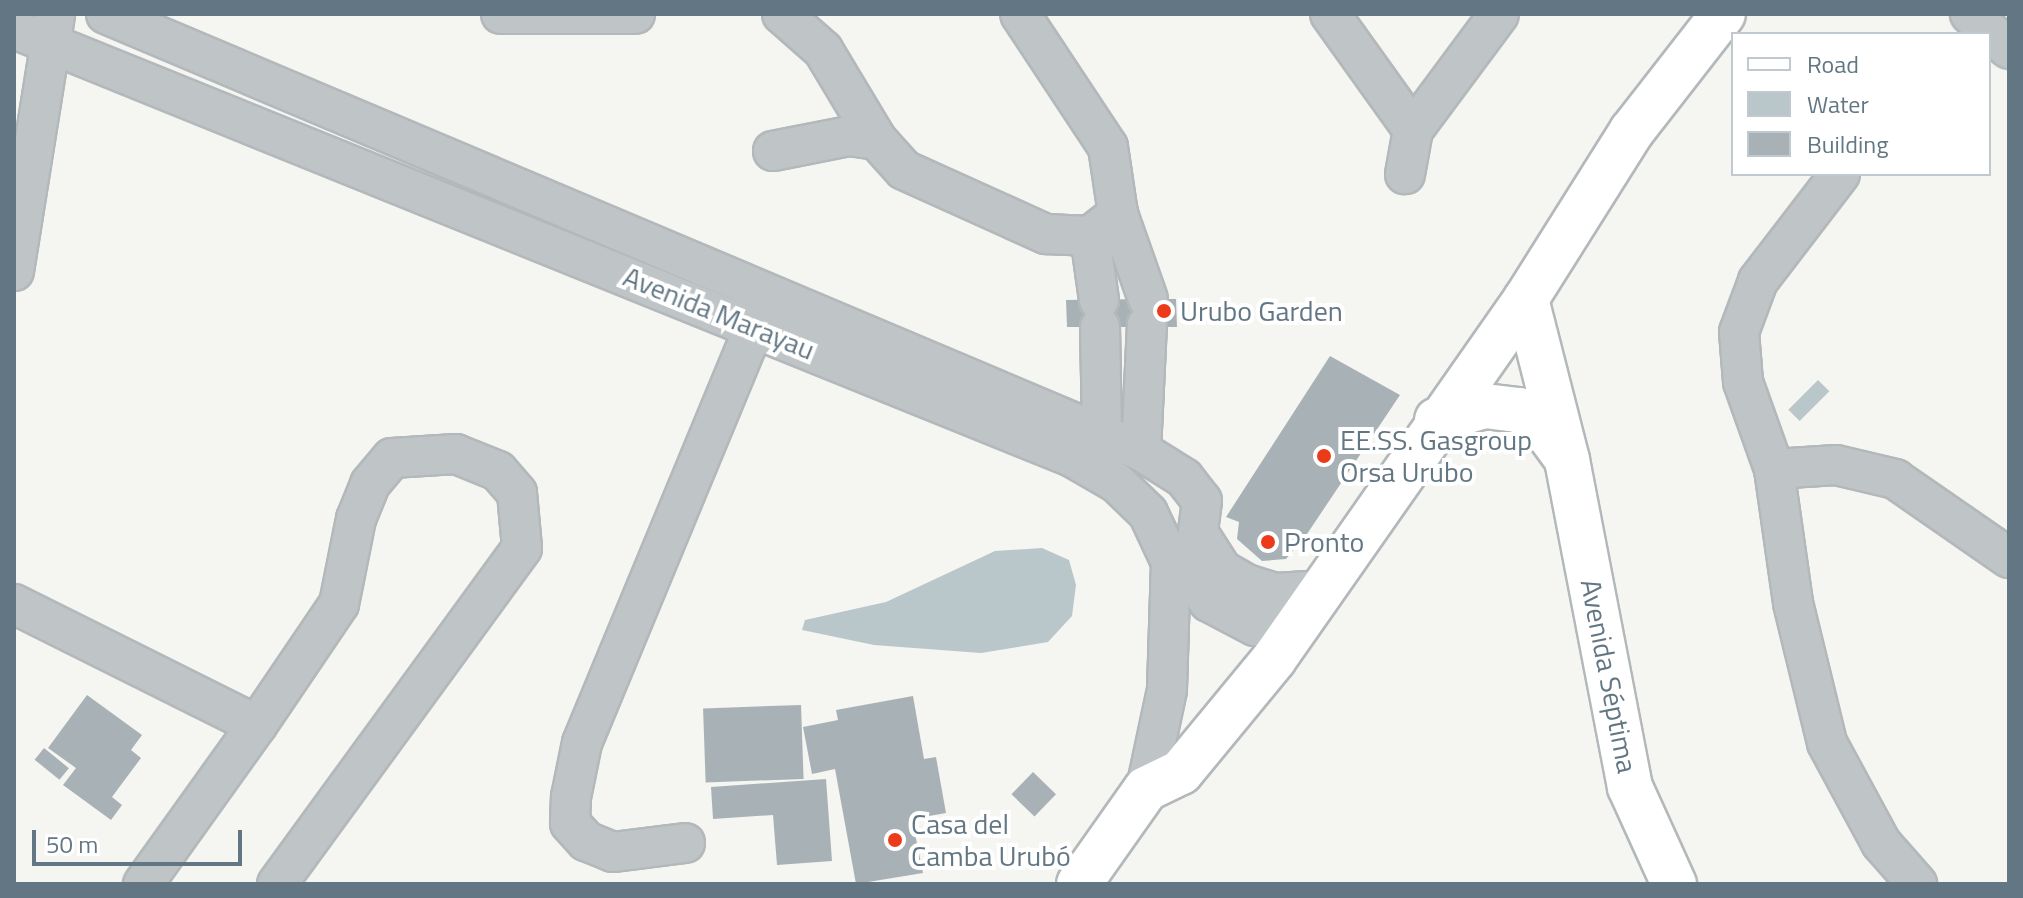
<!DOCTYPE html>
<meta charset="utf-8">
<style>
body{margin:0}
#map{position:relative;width:2023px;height:898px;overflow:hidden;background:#f5f5f1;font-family:"Titillium Web",sans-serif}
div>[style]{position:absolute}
.water>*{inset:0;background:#b9c7cb;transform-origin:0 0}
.building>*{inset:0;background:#a8b2b6;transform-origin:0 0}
.roads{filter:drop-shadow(2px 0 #b3b8bb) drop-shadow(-2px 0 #b3b8bb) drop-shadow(0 2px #b3b8bb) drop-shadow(0 -2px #b3b8bb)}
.minor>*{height:38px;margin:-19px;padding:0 19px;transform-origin:19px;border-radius:19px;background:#bfc5c7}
.major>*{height:44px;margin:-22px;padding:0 22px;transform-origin:22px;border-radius:22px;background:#fff}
.dots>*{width:22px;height:22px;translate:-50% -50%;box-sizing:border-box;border:4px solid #fff;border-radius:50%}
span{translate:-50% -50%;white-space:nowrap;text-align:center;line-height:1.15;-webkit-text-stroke:8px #fff;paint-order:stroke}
.poi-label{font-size:28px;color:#627783}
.left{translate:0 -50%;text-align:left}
.street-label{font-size:28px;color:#627783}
.frame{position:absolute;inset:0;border:16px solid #627783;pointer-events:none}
.legend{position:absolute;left:1731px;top:32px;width:260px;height:144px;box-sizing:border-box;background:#fff;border:2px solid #c0c9cd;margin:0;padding:10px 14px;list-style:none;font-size:24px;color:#627783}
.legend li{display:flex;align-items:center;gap:16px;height:40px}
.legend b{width:40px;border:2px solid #c0c9cd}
.scale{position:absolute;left:32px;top:830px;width:210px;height:36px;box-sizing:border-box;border:4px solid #627783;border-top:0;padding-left:10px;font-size:24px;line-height:28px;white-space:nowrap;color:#627783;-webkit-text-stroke:6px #fff;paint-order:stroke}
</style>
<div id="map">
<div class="water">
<div style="left:1818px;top:380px;width:16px;height:42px;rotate:45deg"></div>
<div style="clip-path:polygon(1042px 548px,1069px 560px,1076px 585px,1072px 616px,1048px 642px,981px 653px,874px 645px,802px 630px,805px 620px,886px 602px,995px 551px)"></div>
</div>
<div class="building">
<div style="clip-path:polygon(1148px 299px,1176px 299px,1177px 327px,1067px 327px,1066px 300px)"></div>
<div style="clip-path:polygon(1330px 356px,1400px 395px,1305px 537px,1286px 559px,1262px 561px,1237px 539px,1239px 522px,1226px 517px)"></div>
<div style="clip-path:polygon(87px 695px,142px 735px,131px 750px,141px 758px,112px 797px,122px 805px,111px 820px,63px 785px,76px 768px,48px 748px)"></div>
<div style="clip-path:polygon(913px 696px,924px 759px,936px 757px,946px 813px,912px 819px,923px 873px,856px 884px,835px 769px,812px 774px,803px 727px,838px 720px,836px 710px)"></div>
<div style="left:801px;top:705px;width:74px;height:98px;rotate:88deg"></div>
<div style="left:44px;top:748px;width:32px;height:15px;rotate:39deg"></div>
<div style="left:1033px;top:772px;width:32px;height:31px;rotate:44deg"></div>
<div style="clip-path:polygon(826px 779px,832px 861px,777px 865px,773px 815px,713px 819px,711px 787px)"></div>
</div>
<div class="roads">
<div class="minor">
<div style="left:106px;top:14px;width:1123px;rotate:22.89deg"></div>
<div style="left:1141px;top:451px;width:51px;rotate:32.1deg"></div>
<div style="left:1184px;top:478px;width:29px;rotate:52deg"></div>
<div style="left:1202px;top:501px;width:76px;rotate:97.6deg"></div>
<div style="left:1192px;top:576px;width:31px;rotate:57deg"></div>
<div style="left:1209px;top:602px;width:52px;rotate:27.6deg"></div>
<div style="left:1255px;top:626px;width:42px"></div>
<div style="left:501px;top:14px;width:134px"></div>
<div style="left:782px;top:14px;width:55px;rotate:41.3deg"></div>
<div style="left:823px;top:50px;width:105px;rotate:59deg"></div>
<div style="left:877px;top:140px;width:40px;rotate:48deg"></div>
<div style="left:904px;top:170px;width:156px;rotate:24.3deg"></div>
<div style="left:1046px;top:234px;width:44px;rotate:2.6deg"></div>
<div style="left:1090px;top:236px;width:36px;rotate:-38deg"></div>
<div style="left:1118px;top:214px;width:68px;rotate:-98.5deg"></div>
<div style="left:1108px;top:147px;width:159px;rotate:-123.5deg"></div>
<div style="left:1330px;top:14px;width:143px;rotate:54.4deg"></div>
<div style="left:1413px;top:130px;width:45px;rotate:100.3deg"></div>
<div style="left:1970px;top:14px;width:52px;rotate:41.9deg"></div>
<div style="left:14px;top:29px;width:1141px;rotate:22.03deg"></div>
<div style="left:1072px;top:457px;width:52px;rotate:30deg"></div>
<div style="left:1117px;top:483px;width:43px;rotate:44.1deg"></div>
<div style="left:1148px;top:513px;width:54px;rotate:64.9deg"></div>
<div style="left:1171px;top:562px;width:128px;rotate:91.8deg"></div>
<div style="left:1167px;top:690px;width:101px;rotate:102deg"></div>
<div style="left:1413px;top:130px;width:144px;rotate:-53.4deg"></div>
<div style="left:773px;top:151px;width:77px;rotate:-11.2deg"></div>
<div style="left:849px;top:136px;width:28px;rotate:8deg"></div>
<div style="left:1840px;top:174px;width:135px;rotate:127.5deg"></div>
<div style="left:1758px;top:281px;width:54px;rotate:110.4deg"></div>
<div style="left:1739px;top:332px;width:50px;rotate:85.4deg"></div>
<div style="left:1743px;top:382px;width:92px;rotate:70.4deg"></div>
<div style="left:1774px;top:469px;width:135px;rotate:81.9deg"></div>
<div style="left:1793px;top:603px;width:144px;rotate:76.3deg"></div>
<div style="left:1827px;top:743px;width:114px;rotate:61.6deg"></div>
<div style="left:1881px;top:843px;width:55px;rotate:48.7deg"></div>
<div style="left:1118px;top:214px;width:90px;rotate:70.6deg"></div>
<div style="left:1090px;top:236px;width:65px;rotate:82deg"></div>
<div style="left:14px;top:271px;width:260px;rotate:-80.9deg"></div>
<div style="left:1100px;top:327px;width:109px;rotate:88.9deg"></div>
<div style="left:1141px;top:451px;width:126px;rotate:-87.3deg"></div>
<div style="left:1774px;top:469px;width:62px;rotate:-3.7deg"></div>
<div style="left:1836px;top:465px;width:61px;rotate:13.3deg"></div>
<div style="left:1895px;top:479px;width:139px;rotate:34.7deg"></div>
<div style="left:1199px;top:534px;width:43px;rotate:57.4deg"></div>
<div style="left:1222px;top:570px;width:28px;rotate:30deg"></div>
<div style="left:1246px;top:584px;width:31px;rotate:17deg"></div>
<div style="left:1276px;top:593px;width:47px;rotate:-3.7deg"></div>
<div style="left:14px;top:604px;width:271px;rotate:26.5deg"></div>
<div style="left:257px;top:725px;width:196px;rotate:125.6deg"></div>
<div style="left:257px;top:725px;width:146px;rotate:-55.9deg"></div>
<div style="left:339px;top:604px;width:87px;rotate:-78.7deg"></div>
<div style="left:356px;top:519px;width:38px;rotate:-68deg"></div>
<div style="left:370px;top:484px;width:34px;rotate:-50deg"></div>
<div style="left:392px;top:458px;width:64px;rotate:-3.6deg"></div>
<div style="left:456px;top:454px;width:45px;rotate:22deg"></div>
<div style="left:498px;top:471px;width:29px;rotate:49deg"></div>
<div style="left:517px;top:493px;width:55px;rotate:84.8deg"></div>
<div style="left:522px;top:548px;width:416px;rotate:126.1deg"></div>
<div style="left:685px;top:843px;width:73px;rotate:172.9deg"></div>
<div style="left:613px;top:852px;width:29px;rotate:-158deg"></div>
<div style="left:586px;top:841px;width:24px;rotate:-132deg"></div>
<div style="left:570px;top:823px;width:26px;rotate:-88deg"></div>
<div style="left:571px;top:797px;width:55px;rotate:-78.5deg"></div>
<div style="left:582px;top:743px;width:450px;rotate:-67.5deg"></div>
</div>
<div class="major">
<div style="left:1526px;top:299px;width:166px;rotate:75.7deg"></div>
<div style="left:1567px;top:460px;width:333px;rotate:79.1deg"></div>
<div style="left:1630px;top:787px;width:107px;rotate:65.6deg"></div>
<div style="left:1437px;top:420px;width:50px;rotate:-16.3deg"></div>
<div style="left:1485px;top:406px;width:34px;rotate:7deg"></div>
<div style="left:1519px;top:410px;width:27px;rotate:33deg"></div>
<div style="left:1542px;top:425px;width:37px;rotate:54deg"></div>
<div style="left:1079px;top:884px;width:116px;rotate:-54.8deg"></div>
<div style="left:1146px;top:789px;width:39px;rotate:-26deg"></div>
<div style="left:1181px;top:772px;width:146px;rotate:-50.5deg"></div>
<div style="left:1274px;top:659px;width:439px;rotate:-55deg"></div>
<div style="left:1526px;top:299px;width:199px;rotate:-57.8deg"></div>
<div style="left:1632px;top:131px;width:148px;rotate:-52.1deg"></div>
</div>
</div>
<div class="dots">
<div style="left:1164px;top:311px;background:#ec3b1a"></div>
<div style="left:1324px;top:456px;background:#ec3b1a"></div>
<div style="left:1268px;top:542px;background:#ec3b1a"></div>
<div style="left:895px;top:840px;background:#ec3b1a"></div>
</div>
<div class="poi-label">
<span class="left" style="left:1180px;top:311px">Urubo Garden</span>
<span class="left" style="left:1340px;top:456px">EE.SS. Gasgroup<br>Orsa Urubo</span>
<span class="left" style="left:1284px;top:542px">Pronto</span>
<span class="left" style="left:911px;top:840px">Casa del<br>Camba Urubó</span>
</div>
<div class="street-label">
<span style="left:719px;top:313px;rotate:22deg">Avenida Marayau</span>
<span style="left:1609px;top:676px;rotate:79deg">Avenida Séptima</span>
</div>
<div class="frame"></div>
<ul class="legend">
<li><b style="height:10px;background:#fff"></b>Road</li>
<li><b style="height:22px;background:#b9c7cb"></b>Water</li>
<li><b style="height:22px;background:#a8b2b6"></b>Building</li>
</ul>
<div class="scale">50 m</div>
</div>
